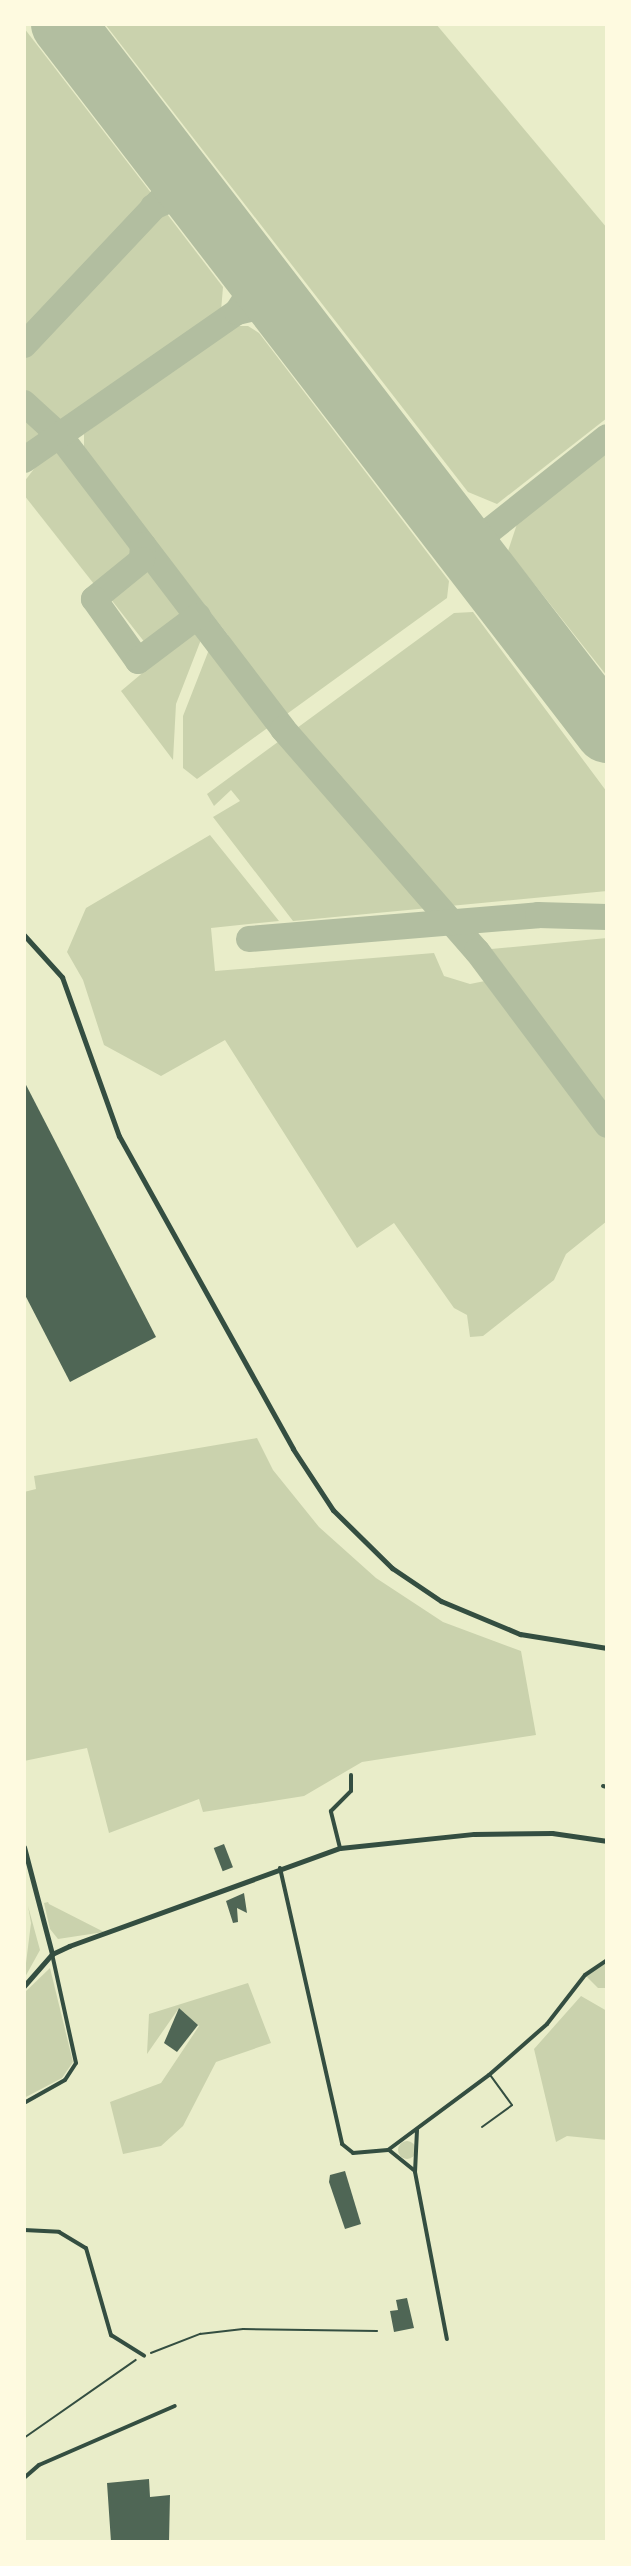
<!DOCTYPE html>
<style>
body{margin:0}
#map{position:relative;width:631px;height:2566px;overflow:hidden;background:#e9edc9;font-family:Roboto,sans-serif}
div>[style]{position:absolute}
.green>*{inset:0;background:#cad2ad;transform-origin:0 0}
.round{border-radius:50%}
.taxiway>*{height:26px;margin:-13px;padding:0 13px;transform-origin:13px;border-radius:13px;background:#b2bea0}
.runway>*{height:64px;margin:-32px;padding:0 32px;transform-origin:32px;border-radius:32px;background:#b2bea0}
.building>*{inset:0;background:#4f6655;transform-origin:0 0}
.path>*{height:1.5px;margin:-0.75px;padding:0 0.75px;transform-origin:0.75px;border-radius:0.75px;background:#344e41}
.service>*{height:2px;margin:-1px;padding:0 1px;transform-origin:1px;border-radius:1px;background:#344e41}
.minor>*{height:4px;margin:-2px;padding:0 2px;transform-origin:2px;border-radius:2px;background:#344e41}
.tertiary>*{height:5px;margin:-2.5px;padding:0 2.5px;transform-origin:2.5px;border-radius:2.5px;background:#344e41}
span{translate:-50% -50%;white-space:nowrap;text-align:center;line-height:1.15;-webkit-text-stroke:6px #fefae0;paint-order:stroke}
.frame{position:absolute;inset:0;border:26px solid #fefae0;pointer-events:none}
</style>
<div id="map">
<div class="green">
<div style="clip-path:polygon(105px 24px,436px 24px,607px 228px,607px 418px,497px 504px,468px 492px)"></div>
<div style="clip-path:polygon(24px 28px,155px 198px,24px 338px)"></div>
<div style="clip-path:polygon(164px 210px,223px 287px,221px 311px,24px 448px,24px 355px)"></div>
<div style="clip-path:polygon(231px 326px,248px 326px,259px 333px,449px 581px,447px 598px,197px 779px,183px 768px,183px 716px,210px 647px,228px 635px,84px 449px,84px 434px)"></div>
<div style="clip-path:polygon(57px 452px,65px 453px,139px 549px,94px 584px,24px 495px,24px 482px,43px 457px)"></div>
<div style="clip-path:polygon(607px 452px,607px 676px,508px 551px,517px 524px)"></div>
<div style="left:149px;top:565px;width:60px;height:51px;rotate:52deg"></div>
<div style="clip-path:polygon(473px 612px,607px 792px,607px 891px,293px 921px,213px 817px,240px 801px,231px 790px,214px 806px,207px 794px,454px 613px)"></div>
<div style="clip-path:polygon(197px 627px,204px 632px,176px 704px,173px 760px,121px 691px)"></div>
<div style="clip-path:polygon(210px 835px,279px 921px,211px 928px,215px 971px,434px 953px,444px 976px,470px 984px,485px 981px,607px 1139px,607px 1221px,566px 1254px,554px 1280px,483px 1336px,470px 1337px,467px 1315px,454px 1308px,394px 1223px,357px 1248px,225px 1040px,161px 1076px,104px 1045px,83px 980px,67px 952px,86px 908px)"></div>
<div style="clip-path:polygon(607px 938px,607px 1105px,491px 949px)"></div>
<div style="clip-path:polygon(257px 1438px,273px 1470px,319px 1527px,376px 1578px,443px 1622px,521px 1651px,536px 1735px,362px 1762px,304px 1796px,203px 1812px,199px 1799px,109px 1833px,87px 1748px,24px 1761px,24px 1492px,36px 1489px,34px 1476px)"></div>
<div style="clip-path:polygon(48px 1902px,49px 1904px,104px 1932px,58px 1939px,50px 1929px,44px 1903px)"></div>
<div style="clip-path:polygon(28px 1906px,40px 1950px,24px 1979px,31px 1923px)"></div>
<div style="clip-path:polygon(607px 1960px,607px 1988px,598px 1988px,585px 1975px)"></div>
<div style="clip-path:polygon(50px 1968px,73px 2062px,62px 2078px,24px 2098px,24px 1993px)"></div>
<div style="clip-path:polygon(248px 1983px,271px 2043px,216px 2062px,183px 2126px,161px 2146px,123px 2154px,110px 2102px,161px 2083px,199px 2026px,179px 2008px,147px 2054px,149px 2014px)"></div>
<div style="clip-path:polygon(581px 1996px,607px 2011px,607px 2140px,567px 2136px,556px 2142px,534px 2049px)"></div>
<div class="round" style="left:398px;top:2141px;width:18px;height:18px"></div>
</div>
<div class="taxiway">
<div style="left:153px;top:207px;width:21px;rotate:-23deg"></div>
<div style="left:172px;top:199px;width:34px;rotate:15deg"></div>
<div style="left:237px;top:312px;width:24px;rotate:-57deg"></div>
<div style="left:250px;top:292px;width:35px;rotate:-102deg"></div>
<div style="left:24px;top:345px;width:209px;rotate:-46.7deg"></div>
<div style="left:167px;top:193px;width:15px;rotate:-70deg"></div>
<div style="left:172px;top:179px;width:19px;rotate:-102deg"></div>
<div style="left:24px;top:403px;width:49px;rotate:42.5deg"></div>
<div style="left:60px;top:436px;width:368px;rotate:52.7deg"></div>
<div style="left:283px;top:729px;width:295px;rotate:48.9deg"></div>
<div style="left:477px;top:951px;width:217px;rotate:53.2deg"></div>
<div style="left:24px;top:460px;width:259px;rotate:-34.8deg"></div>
<div style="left:237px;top:312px;width:23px;rotate:-13deg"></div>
<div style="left:259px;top:307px;width:33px;rotate:21deg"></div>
<div style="left:454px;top:532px;width:18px;rotate:13deg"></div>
<div style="left:472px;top:536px;width:18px;rotate:-16deg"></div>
<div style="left:143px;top:545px;width:15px;rotate:94deg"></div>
<div style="left:142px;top:560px;width:62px;rotate:140.9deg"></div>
<div style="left:94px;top:599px;width:76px;rotate:54.6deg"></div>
<div style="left:138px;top:661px;width:75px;rotate:-36.9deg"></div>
<div style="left:479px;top:565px;width:18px;rotate:-93deg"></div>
<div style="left:478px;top:547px;width:19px;rotate:-55deg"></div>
<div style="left:489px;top:531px;width:151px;rotate:-38.5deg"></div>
<div style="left:249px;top:939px;width:290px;rotate:-4.7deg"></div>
<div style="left:538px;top:915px;width:69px;rotate:1.7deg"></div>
</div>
<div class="runway">
<div style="left:63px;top:24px;width:892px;rotate:52.42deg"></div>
</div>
<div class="building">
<div style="clip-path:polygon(24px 1081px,156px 1337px,70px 1382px,24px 1293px)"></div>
<div style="left:224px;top:1844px;width:25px;height:11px;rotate:69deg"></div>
<div style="clip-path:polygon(244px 1893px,247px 1913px,237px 1908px,238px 1922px,233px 1923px,226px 1901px)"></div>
<div style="clip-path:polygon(179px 2008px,198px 2025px,177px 2052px,164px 2043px)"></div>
<div style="clip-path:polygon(345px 2171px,361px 2224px,345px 2229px,329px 2182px,330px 2175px)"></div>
<div style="clip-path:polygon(407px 2298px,414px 2328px,394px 2332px,390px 2311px,398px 2310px,396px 2300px)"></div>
<div style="clip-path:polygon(149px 2479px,150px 2497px,170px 2495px,169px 2542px,111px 2542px,107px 2483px)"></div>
</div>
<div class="path">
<div style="left:151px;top:2353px;width:53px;rotate:-21.2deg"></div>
<div style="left:200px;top:2334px;width:43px;rotate:-6.6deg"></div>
<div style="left:243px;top:2329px;width:134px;rotate:0.9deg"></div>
<div style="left:24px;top:2438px;width:136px;rotate:-34.9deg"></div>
</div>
<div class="service">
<div style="left:482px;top:2127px;width:37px;rotate:-36deg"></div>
<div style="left:512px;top:2105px;width:37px;rotate:-126deg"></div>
</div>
<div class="minor">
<div style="left:603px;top:1786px;width:4px;rotate:14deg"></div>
<div style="left:340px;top:1848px;width:38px;rotate:-104deg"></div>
<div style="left:331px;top:1811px;width:28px;rotate:-45deg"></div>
<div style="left:351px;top:1791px;width:16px;rotate:-90deg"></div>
<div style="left:280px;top:1868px;width:283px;rotate:77.3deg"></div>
<div style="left:342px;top:2144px;width:14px;rotate:39deg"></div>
<div style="left:353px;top:2153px;width:35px;rotate:-5deg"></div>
<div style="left:388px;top:2150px;width:126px;rotate:-36.6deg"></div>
<div style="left:489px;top:2075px;width:77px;rotate:-41.3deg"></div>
<div style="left:547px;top:2024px;width:62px;rotate:-52.2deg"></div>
<div style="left:585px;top:1975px;width:27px;rotate:-34deg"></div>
<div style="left:24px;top:2103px;width:47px;rotate:-29.3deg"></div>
<div style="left:65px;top:2080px;width:20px;rotate:-57deg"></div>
<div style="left:76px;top:2063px;width:112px;rotate:-102.4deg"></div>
<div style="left:417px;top:2130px;width:42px;rotate:92.7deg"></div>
<div style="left:415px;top:2172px;width:170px;rotate:79.2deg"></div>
<div style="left:389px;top:2150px;width:33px;rotate:39deg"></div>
<div style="left:24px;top:2230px;width:35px;rotate:3deg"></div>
<div style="left:59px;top:2232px;width:31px;rotate:31deg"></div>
<div style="left:86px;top:2248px;width:91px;rotate:74deg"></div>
<div style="left:111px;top:2335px;width:39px;rotate:32deg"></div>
<div style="left:24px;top:2478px;width:20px;rotate:-41deg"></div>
<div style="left:39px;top:2465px;width:148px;rotate:-23.5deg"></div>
</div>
<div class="tertiary">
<div style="left:24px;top:935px;width:57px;rotate:47.9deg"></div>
<div style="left:62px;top:977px;width:169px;rotate:70.3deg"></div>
<div style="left:119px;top:1136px;width:358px;rotate:60.9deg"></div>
<div style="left:293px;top:1449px;width:73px;rotate:56.7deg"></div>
<div style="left:333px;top:1510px;width:83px;rotate:44.5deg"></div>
<div style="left:392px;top:1568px;width:59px;rotate:34deg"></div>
<div style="left:441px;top:1601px;width:86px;rotate:22.7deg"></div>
<div style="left:520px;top:1634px;width:88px;rotate:9.1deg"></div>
<div style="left:24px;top:1847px;width:111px;rotate:75.3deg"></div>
<div style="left:24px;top:1986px;width:43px;rotate:-48.8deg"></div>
<div style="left:52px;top:1954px;width:19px;rotate:-25deg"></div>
<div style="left:69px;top:1946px;width:288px;rotate:-19.9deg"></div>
<div style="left:340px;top:1848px;width:135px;rotate:-6deg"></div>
<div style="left:474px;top:1834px;width:78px;rotate:-0.7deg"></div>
<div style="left:552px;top:1833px;width:56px;rotate:8.3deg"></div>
</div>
<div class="frame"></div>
</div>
